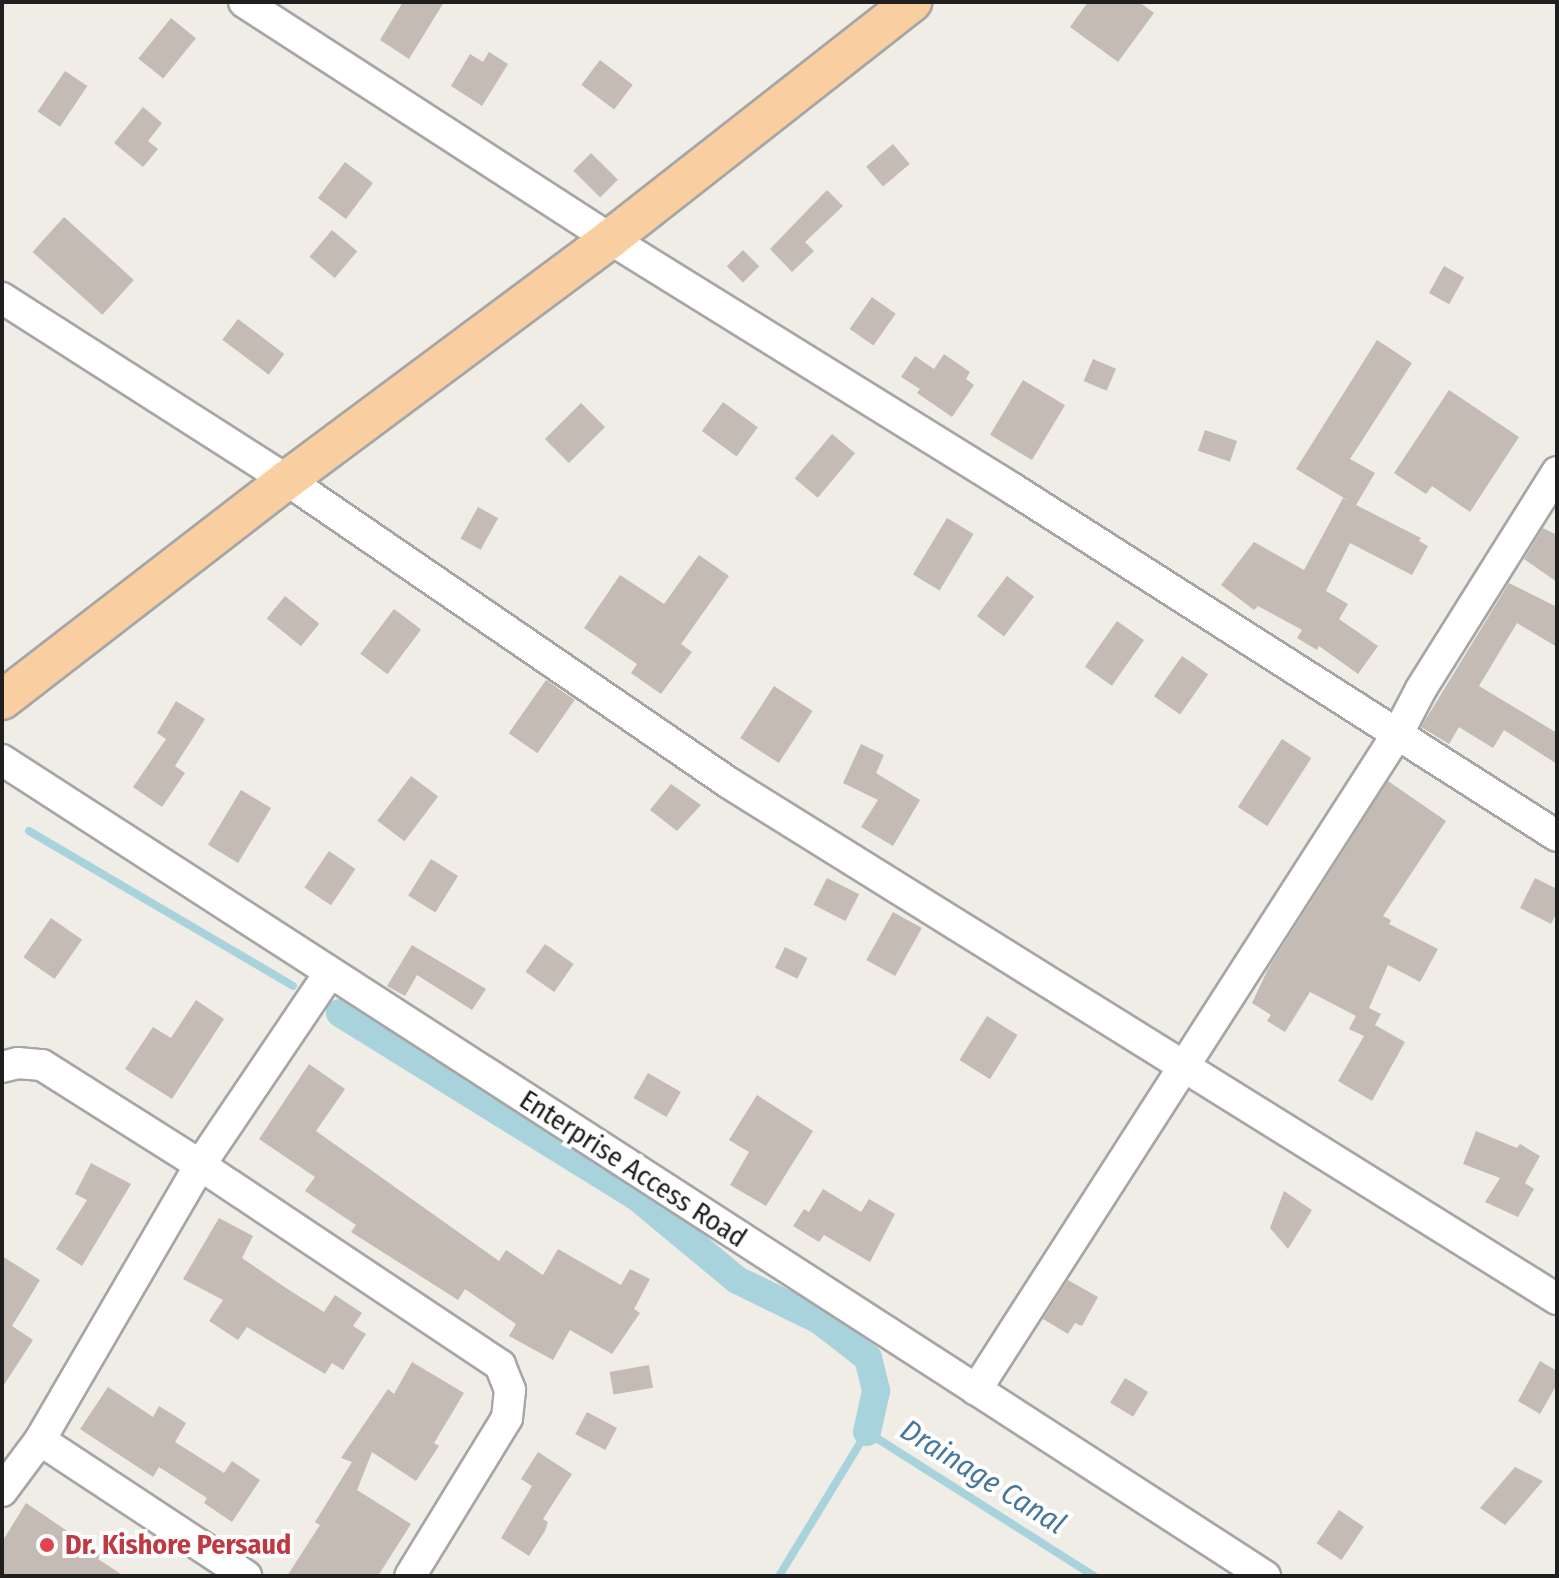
<!DOCTYPE html>
<style>
body{margin:0}
#map{position:relative;width:1559px;height:1578px;overflow:hidden;background:#f0ece6;font-family:"Fira Sans Condensed",sans-serif}
div>[style]{position:absolute}
.stream>*{height:8px;margin:-4px;padding:0 4px;transform-origin:4px;border-radius:4px;background:#a8d3dc}
.canal>*{height:28px;margin:-14px;padding:0 14px;transform-origin:14px;border-radius:14px;background:#a8d3dc}
.building>*{inset:0;background:#c4bbb5;transform-origin:0 0}
.roads{filter:drop-shadow(2px 0 #a6a6a6) drop-shadow(-2px 0 #a6a6a6) drop-shadow(0 2px #a6a6a6) drop-shadow(0 -2px #a6a6a6)}
.minor>*{height:30px;margin:-15px;padding:0 15px;transform-origin:15px;border-radius:15px;background:#fff}
.major>*{height:38px;margin:-19px;padding:0 19px;transform-origin:19px;border-radius:19px;background:#f9cfa1}
.dots>*{width:22px;height:22px;translate:-50% -50%;box-sizing:border-box;border:4px solid #fff;border-radius:50%}
span{translate:-50% -50%;white-space:nowrap;text-align:center;line-height:1.15;-webkit-text-stroke:8px #fff;paint-order:stroke}
.street-label{font-size:28px;color:#1f1f1f}
.health-label{font-size:28px;color:#be3a42;font-weight:700}
.left{translate:0 -50%;text-align:left}
.water-label{font-size:30px;color:#48779d;font-style:italic}
.frame{position:absolute;inset:0;border:4px solid #1f1f1f;pointer-events:none}
</style>
<div id="map">
<div class="stream">
<div style="left:29px;top:831px;width:306px;rotate:30.4deg"></div>
<div style="left:779px;top:1576px;width:169px;rotate:-58.6deg"></div>
<div style="left:867px;top:1432px;width:269px;rotate:32.4deg"></div>
</div>
<div class="canal">
<div style="left:340px;top:1013px;width:349px;rotate:31.8deg"></div>
<div style="left:637px;top:1197px;width:130px;rotate:39.7deg"></div>
<div style="left:737px;top:1280px;width:91px;rotate:26deg"></div>
<div style="left:819px;top:1320px;width:62px;rotate:37.8deg"></div>
<div style="left:868px;top:1358px;width:34px;rotate:76deg"></div>
<div style="left:876px;top:1391px;width:42px;rotate:102.4deg"></div>
</div>
<div class="building">
<div style="clip-path:polygon(403px 2px,444px 2px,409px 59px,380px 40px)"></div>
<div style="clip-path:polygon(1088px 2px,1139px 2px,1154px 13px,1118px 62px,1070px 27px)"></div>
<div style="left:171px;top:18px;width:32px;height:52px;rotate:39deg"></div>
<div style="clip-path:polygon(489px 52px,508px 64px,482px 106px,451px 86px,470px 54px,483px 62px)"></div>
<div style="left:600px;top:60px;width:41px;height:31px;rotate:37deg"></div>
<div style="left:65px;top:71px;width:27px;height:49px;rotate:34deg"></div>
<div style="clip-path:polygon(143px 107px,162px 123px,148px 141px,158px 149px,143px 167px,114px 143px)"></div>
<div style="left:893px;top:144px;width:26px;height:35px;rotate:50deg"></div>
<div style="left:591px;top:153px;width:38px;height:25px;rotate:45deg"></div>
<div style="left:345px;top:162px;width:35px;height:45px;rotate:37deg"></div>
<div style="clip-path:polygon(827px 190px,843px 206px,805px 242px,814px 251px,792px 272px,770px 249px)"></div>
<div style="left:64px;top:217px;width:94px;height:47px;rotate:42deg"></div>
<div style="left:332px;top:230px;width:33px;height:35px;rotate:40deg"></div>
<div style="left:743px;top:250px;width:23px;height:23px;rotate:45deg"></div>
<div style="left:1444px;top:266px;width:23px;height:31px;rotate:29deg"></div>
<div style="left:872px;top:297px;width:29px;height:39px;rotate:35deg"></div>
<div style="left:238px;top:319px;width:58px;height:26px;rotate:37deg"></div>
<div style="clip-path:polygon(1377px 340px,1412px 363px,1350px 459px,1375px 473px,1356px 505px,1421px 538px,1419px 541px,1428px 546px,1412px 575px,1350px 543px,1326px 591px,1348px 604px,1339px 619px,1378px 646px,1358px 674px,1319px 646px,1317px 650px,1297px 638px,1302px 630px,1258px 606px,1254px 610px,1221px 585px,1254px 542px,1304px 570px,1343px 498px,1349px 501px,1296px 469px)"></div>
<div style="clip-path:polygon(944px 354px,970px 372px,966px 379px,974px 385px,952px 417px,917px 393px,920px 389px,901px 377px,915px 356px,934px 369px)"></div>
<div style="left:1093px;top:359px;width:25px;height:24px;rotate:23deg"></div>
<div style="left:1023px;top:380px;width:49px;height:64px;rotate:31deg"></div>
<div style="clip-path:polygon(1449px 390px,1519px 437px,1470px 512px,1432px 486px,1426px 494px,1394px 473px)"></div>
<div style="left:723px;top:402px;width:43px;height:36px;rotate:36deg"></div>
<div style="left:581px;top:403px;width:34px;height:51px;rotate:45deg"></div>
<div style="left:1205px;top:430px;width:34px;height:22px;rotate:19deg"></div>
<div style="left:832px;top:434px;width:30px;height:58px;rotate:40deg"></div>
<div style="left:478px;top:507px;width:23px;height:36px;rotate:29deg"></div>
<div style="left:947px;top:518px;width:31px;height:66px;rotate:31deg"></div>
<div style="clip-path:polygon(1543px 528px,1557px 535px,1557px 582px,1524px 559px)"></div>
<div style="clip-path:polygon(699px 555px,729px 576px,681px 644px,692px 652px,661px 694px,631px 673px,637px 664px,584px 628px,620px 575px,664px 604px)"></div>
<div style="left:1007px;top:576px;width:34px;height:50px;rotate:37deg"></div>
<div style="clip-path:polygon(1509px 583px,1557px 607px,1557px 647px,1517px 623px,1479px 686px,1557px 733px,1557px 764px,1504px 730px,1493px 748px,1459px 727px,1449px 744px,1421px 727px)"></div>
<div style="left:285px;top:596px;width:44px;height:29px;rotate:39deg"></div>
<div style="left:394px;top:609px;width:34px;height:56px;rotate:37deg"></div>
<div style="left:1117px;top:621px;width:33px;height:56px;rotate:35deg"></div>
<div style="left:1182px;top:656px;width:32px;height:49px;rotate:35deg"></div>
<div style="left:546px;top:680px;width:35px;height:65px;rotate:35deg"></div>
<div style="left:774px;top:686px;width:46px;height:62px;rotate:33deg"></div>
<div style="clip-path:polygon(176px 701px,205px 719px,175px 766px,185px 773px,162px 807px,133px 787px,166px 739px,157px 733px)"></div>
<div style="left:1282px;top:739px;width:35px;height:81px;rotate:33deg"></div>
<div style="clip-path:polygon(861px 744px,884px 755px,876px 773px,920px 800px,893px 846px,861px 827px,878px 800px,843px 783px)"></div>
<div style="left:411px;top:776px;width:34px;height:56px;rotate:37deg"></div>
<div style="clip-path:polygon(1388px 781px,1446px 821px,1383px 916px,1391px 920px,1389px 924px,1438px 949px,1420px 982px,1388px 965px,1369px 1008px,1381px 1014px,1375px 1025px,1405px 1042px,1372px 1101px,1338px 1081px,1364px 1036px,1349px 1029px,1356px 1016px,1310px 992px,1285px 1032px,1267px 1021px,1271px 1015px,1252px 1003px,1268px 969px)"></div>
<div style="clip-path:polygon(671px 784px,701px 805px,677px 831px,650px 810px)"></div>
<div style="left:241px;top:790px;width:35px;height:64px;rotate:31deg"></div>
<div style="left:329px;top:851px;width:32px;height:44px;rotate:34deg"></div>
<div style="left:431px;top:859px;width:32px;height:43px;rotate:32deg"></div>
<div style="left:827px;top:878px;width:36px;height:30px;rotate:27deg"></div>
<div style="clip-path:polygon(1535px 878px,1557px 889px,1557px 912px,1551px 924px,1520px 908px)"></div>
<div style="left:893px;top:912px;width:33px;height:55px;rotate:29deg"></div>
<div style="left:51px;top:918px;width:38px;height:48px;rotate:35deg"></div>
<div style="left:545px;top:944px;width:35px;height:34px;rotate:35deg"></div>
<div style="clip-path:polygon(412px 945px,486px 989px,472px 1010px,417px 975px,405px 996px,387px 986px)"></div>
<div style="left:785px;top:947px;width:25px;height:23px;rotate:26deg"></div>
<div style="clip-path:polygon(196px 1000px,224px 1019px,172px 1099px,125px 1069px,153px 1027px,171px 1038px)"></div>
<div style="left:987px;top:1016px;width:36px;height:52px;rotate:32deg"></div>
<div style="clip-path:polygon(309px 1064px,345px 1089px,316px 1131px,499px 1261px,506px 1250px,543px 1275px,558px 1249px,621px 1285px,630px 1269px,650px 1279px,634px 1309px,640px 1313px,612px 1354px,570px 1330px,553px 1360px,509px 1336px,516px 1324px,465px 1289px,458px 1300px,351px 1232px,356px 1225px,305px 1191px,315px 1177px,259px 1139px)"></div>
<div style="left:648px;top:1073px;width:38px;height:29px;rotate:30deg"></div>
<div style="clip-path:polygon(757px 1095px,813px 1131px,766px 1206px,730px 1185px,749px 1152px,729px 1140px)"></div>
<div style="clip-path:polygon(1476px 1131px,1517px 1148px,1520px 1144px,1540px 1156px,1525px 1183px,1534px 1189px,1518px 1217px,1485px 1202px,1500px 1178px,1463px 1164px)"></div>
<div style="clip-path:polygon(91px 1163px,131px 1184px,82px 1266px,56px 1249px,87px 1200px,75px 1194px)"></div>
<div style="clip-path:polygon(823px 1189px,861px 1212px,869px 1199px,895px 1214px,870px 1262px,824px 1235px,819px 1242px,793px 1226px,804px 1209px,809px 1212px)"></div>
<div style="clip-path:polygon(1284px 1191px,1312px 1210px,1288px 1249px,1270px 1228px)"></div>
<div style="clip-path:polygon(219px 1218px,253px 1236px,242px 1258px,286px 1288px,324px 1312px,335px 1295px,362px 1313px,353px 1326px,366px 1334px,343px 1370px,332px 1363px,325px 1374px,247px 1327px,238px 1340px,209px 1321px,223px 1300px,183px 1279px)"></div>
<div style="clip-path:polygon(2px 1256px,40px 1280px,12px 1326px,33px 1340px,2px 1388px)"></div>
<div style="clip-path:polygon(1068px 1280px,1098px 1297px,1082px 1326px,1075px 1323px,1068px 1334px,1043px 1319px)"></div>
<div style="clip-path:polygon(1540px 1361px,1557px 1371px,1557px 1384px,1540px 1414px,1518px 1401px)"></div>
<div style="clip-path:polygon(412px 1362px,464px 1393px,434px 1443px,439px 1446px,416px 1481px,372px 1452px,357px 1490px,411px 1524px,378px 1576px,287px 1576px,320px 1525px,315px 1522px,352px 1462px,341px 1458px,388px 1389px,394px 1394px)"></div>
<div style="left:649px;top:1365px;width:23px;height:40px;rotate:80deg"></div>
<div style="left:1125px;top:1378px;width:27px;height:29px;rotate:31deg"></div>
<div style="clip-path:polygon(108px 1387px,153px 1417px,159px 1406px,186px 1423px,175px 1442px,224px 1473px,232px 1461px,260px 1480px,232px 1522px,204px 1503px,207px 1498px,159px 1467px,153px 1477px,80px 1429px)"></div>
<div style="left:587px;top:1412px;width:34px;height:25px;rotate:28deg"></div>
<div style="clip-path:polygon(538px 1452px,572px 1474px,543px 1519px,548px 1522px,545px 1531px,529px 1556px,501px 1538px,532px 1486px,521px 1479px)"></div>
<div style="clip-path:polygon(1515px 1467px,1543px 1481px,1505px 1525px,1480px 1508px)"></div>
<div style="clip-path:polygon(26px 1503px,101px 1554px,98px 1559px,124px 1576px,2px 1576px,2px 1542px)"></div>
<div style="left:1339px;top:1510px;width:30px;height:40px;rotate:34deg"></div>
</div>
<div class="roads">
<div class="minor">
<div style="left:244px;top:2px;width:436px;rotate:32.9deg"></div>
<div style="left:610px;top:239px;width:474px;rotate:31.8deg"></div>
<div style="left:1013px;top:489px;width:645px;rotate:32.53deg"></div>
<div style="left:2px;top:298px;width:338px;rotate:32.6deg"></div>
<div style="left:287px;top:480px;width:536px;rotate:34.43deg"></div>
<div style="left:729px;top:783px;width:976px;rotate:31.93deg"></div>
<div style="left:2px;top:760px;width:1504px;rotate:32.87deg"></div>
<div style="left:2px;top:1067px;width:16px;rotate:-14deg"></div>
<div style="left:18px;top:1063px;width:24px;rotate:5deg"></div>
<div style="left:42px;top:1065px;width:187px;rotate:32.3deg"></div>
<div style="left:200px;top:1165px;width:361px;rotate:33.7deg"></div>
<div style="left:500px;top:1365px;width:27px;rotate:68deg"></div>
<div style="left:510px;top:1390px;width:28px;rotate:96deg"></div>
<div style="left:507px;top:1418px;width:185px;rotate:121.5deg"></div>
<div style="left:976px;top:1390px;width:781px;rotate:-57.29deg"></div>
<div style="left:1398px;top:733px;width:50px;rotate:-62.4deg"></div>
<div style="left:1421px;top:689px;width:256px;rotate:-57.9deg"></div>
<div style="left:40px;top:1440px;width:247px;rotate:33.4deg"></div>
<div style="left:2px;top:1491px;width:64px;rotate:-53.3deg"></div>
<div style="left:40px;top:1440px;width:318px;rotate:-59.8deg"></div>
<div style="left:200px;top:1165px;width:230px;rotate:-56deg"></div>
</div>
<div class="major">
<div style="left:2px;top:700px;width:360px;rotate:-37.7deg"></div>
<div style="left:287px;top:480px;width:403px;rotate:-36.7deg"></div>
<div style="left:610px;top:239px;width:384px;rotate:-38.1deg"></div>
</div>
</div>
<div class="dots">
<div style="left:47px;top:1545px;background:#e0444e"></div>
</div>
<div class="street-label">
<span style="left:633px;top:1169px;rotate:33deg">Enterprise Access Road</span>
</div>
<div class="health-label">
<span class="left" style="left:65px;top:1545px">Dr. Kishore Persaud</span>
</div>
<div class="water-label">
<span style="left:983px;top:1477px;rotate:32deg">Drainage Canal</span>
</div>
<div class="frame"></div>
</div>
